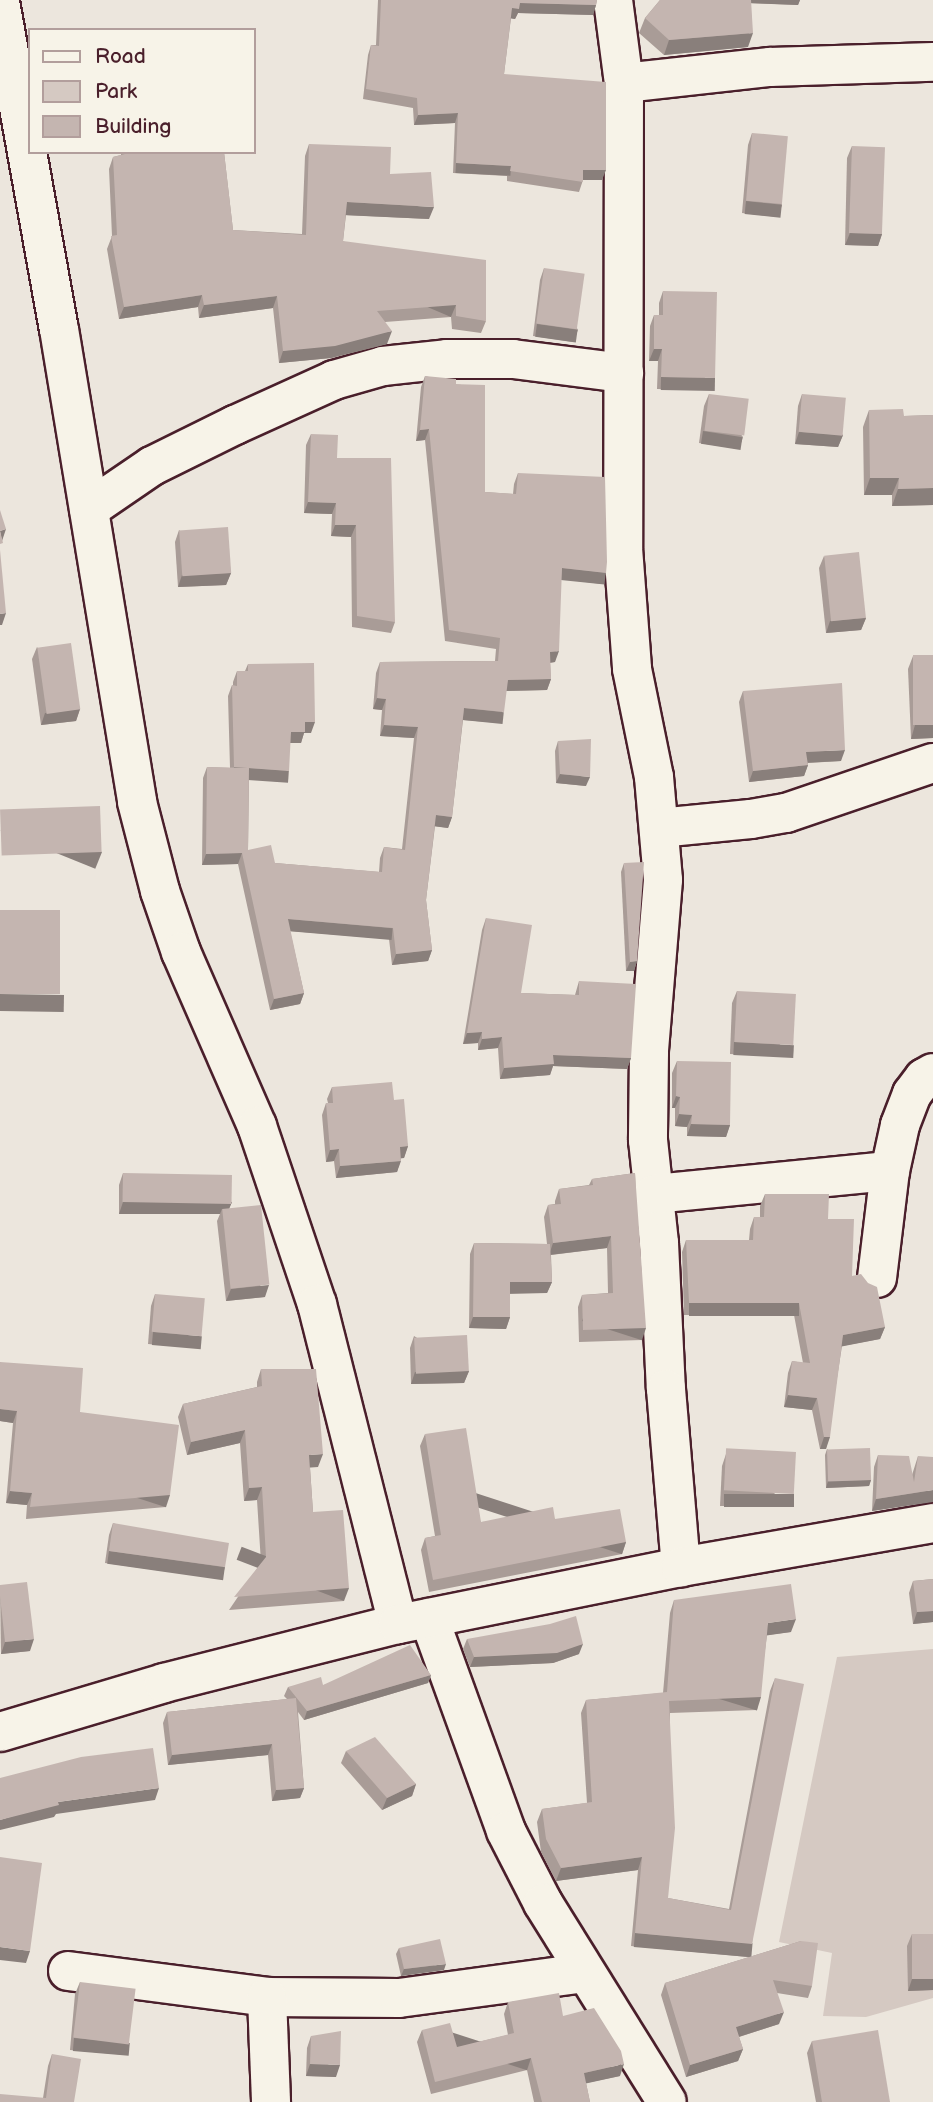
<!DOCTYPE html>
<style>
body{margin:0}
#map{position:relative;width:933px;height:2102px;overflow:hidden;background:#ece6dd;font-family:"Balsamiq Sans",sans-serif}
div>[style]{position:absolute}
.green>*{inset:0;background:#d5c9c2}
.roads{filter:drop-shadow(2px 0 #4a1f2b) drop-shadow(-2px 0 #4a1f2b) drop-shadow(0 2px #4a1f2b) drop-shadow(0 -2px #4a1f2b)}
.minor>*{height:38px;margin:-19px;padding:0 19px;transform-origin:19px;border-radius:19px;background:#f7f3e8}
.wall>*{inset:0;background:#a99c97}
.shaded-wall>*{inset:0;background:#897f7b;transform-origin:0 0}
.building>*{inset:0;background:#c4b5b0;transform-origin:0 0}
span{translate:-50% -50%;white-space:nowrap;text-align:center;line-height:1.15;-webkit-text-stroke:6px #f7f3e8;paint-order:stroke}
.legend{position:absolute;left:28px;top:28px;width:228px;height:126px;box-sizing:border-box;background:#f7f3e8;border:2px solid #b29e9c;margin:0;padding:9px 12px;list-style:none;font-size:21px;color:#4a1f2b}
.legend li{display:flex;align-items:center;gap:14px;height:35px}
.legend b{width:35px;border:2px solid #b29e9c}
</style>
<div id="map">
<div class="green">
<div style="clip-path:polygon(933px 1649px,933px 1998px,866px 2017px,823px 2016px,832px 1953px,779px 1942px,837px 1657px)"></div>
</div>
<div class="roads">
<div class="minor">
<div style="left:613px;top:0;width:84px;rotate:82.5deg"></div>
<div style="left:624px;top:83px;width:465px;rotate:90.1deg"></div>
<div style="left:623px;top:548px;width:121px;rotate:85.7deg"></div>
<div style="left:632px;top:669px;width:110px;rotate:78.5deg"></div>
<div style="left:654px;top:777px;width:103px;rotate:85deg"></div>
<div style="left:663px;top:880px;width:173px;rotate:94.7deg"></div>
<div style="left:649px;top:1052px;width:88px;rotate:90.7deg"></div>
<div style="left:648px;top:1140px;width:104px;rotate:83.9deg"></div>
<div style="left:659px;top:1243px;width:146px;rotate:87.3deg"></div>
<div style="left:666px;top:1389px;width:179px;rotate:85.2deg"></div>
<div style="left:0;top:2px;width:332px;rotate:79.8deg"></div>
<div style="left:59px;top:329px;width:479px;rotate:80.6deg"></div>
<div style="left:137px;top:802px;width:92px;rotate:75.5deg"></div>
<div style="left:160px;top:891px;width:65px;rotate:71deg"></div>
<div style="left:181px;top:952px;width:190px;rotate:66.4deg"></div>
<div style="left:257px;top:1126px;width:188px;rotate:71.4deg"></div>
<div style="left:317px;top:1304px;width:330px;rotate:75.8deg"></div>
<div style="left:624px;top:83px;width:147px;rotate:-6.3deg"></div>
<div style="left:770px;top:67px;width:163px;rotate:-1.8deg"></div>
<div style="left:89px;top:509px;width:76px;rotate:-34.3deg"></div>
<div style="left:152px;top:466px;width:93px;rotate:-26.3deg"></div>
<div style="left:235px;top:425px;width:109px;rotate:-24.4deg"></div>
<div style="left:334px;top:380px;width:51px;rotate:-15.9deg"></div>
<div style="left:383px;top:366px;width:64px;rotate:-6.2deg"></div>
<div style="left:447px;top:359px;width:66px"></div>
<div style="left:513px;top:359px;width:112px;rotate:7.2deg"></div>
<div style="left:659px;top:828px;width:92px;rotate:-5.6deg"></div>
<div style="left:751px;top:819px;width:36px;rotate:-10deg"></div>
<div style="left:786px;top:813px;width:155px;rotate:-18.8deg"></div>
<div style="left:654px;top:1194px;width:237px;rotate:-5.6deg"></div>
<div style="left:877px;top:1278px;width:108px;rotate:-83.1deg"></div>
<div style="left:890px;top:1171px;width:47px;rotate:-77.7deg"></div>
<div style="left:900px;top:1125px;width:33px;rotate:-69deg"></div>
<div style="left:912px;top:1094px;width:20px;rotate:-53deg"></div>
<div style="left:924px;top:1078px;width:10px;rotate:-29deg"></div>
<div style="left:429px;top:1618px;width:226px;rotate:70.1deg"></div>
<div style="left:506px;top:1831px;width:81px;rotate:62.8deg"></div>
<div style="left:543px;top:1903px;width:234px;rotate:58.1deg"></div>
<div style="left:0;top:1732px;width:171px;rotate:-16.6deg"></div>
<div style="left:164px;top:1683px;width:241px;rotate:-14.2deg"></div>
<div style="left:398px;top:1624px;width:289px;rotate:-11.4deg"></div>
<div style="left:681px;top:1567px;width:256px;rotate:-9.9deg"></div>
<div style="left:68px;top:1971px;width:201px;rotate:7.4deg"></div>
<div style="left:267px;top:1997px;width:132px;rotate:0.4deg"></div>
<div style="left:399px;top:1998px;width:188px;rotate:-7.7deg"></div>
<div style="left:267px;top:1997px;width:105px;rotate:87.8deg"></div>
</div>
</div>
<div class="wall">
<div style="clip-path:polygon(378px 0,597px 0,596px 5px,593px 15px,518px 13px,515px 19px,511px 18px,504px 74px,602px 180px,583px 180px,579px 192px,507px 181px,507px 176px,453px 173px,455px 123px,414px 125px,413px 108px,363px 99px,368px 55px,371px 45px,376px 45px)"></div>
<div style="clip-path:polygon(660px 0,800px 0,798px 5px,751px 3px,748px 47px,664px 55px,639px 33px,645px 18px)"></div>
<div style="clip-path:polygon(752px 133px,782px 205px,778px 217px,742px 213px,748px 145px)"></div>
<div style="clip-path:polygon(309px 144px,390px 174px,429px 219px,346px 215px,343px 241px,486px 321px,481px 333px,452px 329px,451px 317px,385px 322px,387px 344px,331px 358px,279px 363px,273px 308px,199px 318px,198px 307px,119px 319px,107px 249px,112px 236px,109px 169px,113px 157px,121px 155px,121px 152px,224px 152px,233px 230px,302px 234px,305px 156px)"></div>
<div style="clip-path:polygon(852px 146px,882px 234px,878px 246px,845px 245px,847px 158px)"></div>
<div style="clip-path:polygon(544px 268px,578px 330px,573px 342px,533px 336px,540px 280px)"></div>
<div style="clip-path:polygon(663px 291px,711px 390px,657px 389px,658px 361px,649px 361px,650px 326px,654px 315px,659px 315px,659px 303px)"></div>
<div style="clip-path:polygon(425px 376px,456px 384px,485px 492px,513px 494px,514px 484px,518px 473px,606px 573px,602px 584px,561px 579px,555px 662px,550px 663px,551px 679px,547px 690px,506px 691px,500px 723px,463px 720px,452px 817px,448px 828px,435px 826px,426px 900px,432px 950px,428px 961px,392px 965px,389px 939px,290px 931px,304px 993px,300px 1004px,270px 1010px,238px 864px,202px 865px,203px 778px,207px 767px,230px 768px,228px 696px,232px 685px,233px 686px,233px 682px,237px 671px,245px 671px,248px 664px,311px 733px,304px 733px,301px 743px,290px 743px,285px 782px,249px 779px,248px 850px,275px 863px,379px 872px,380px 858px,384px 847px,402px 849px,414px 738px,380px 736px,382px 710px,373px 709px,376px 673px,380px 662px,495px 661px,496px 649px,445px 641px,425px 440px,416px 441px,421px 387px)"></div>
<div style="clip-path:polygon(709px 394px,743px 437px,739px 449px,699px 443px,704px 406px)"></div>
<div style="clip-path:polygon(802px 394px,843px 435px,838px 447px,795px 444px,798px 406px)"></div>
<div style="clip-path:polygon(869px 410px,904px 416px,933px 415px,933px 505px,892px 506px,892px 495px,864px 495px,863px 427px)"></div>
<div style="clip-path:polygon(311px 434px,337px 458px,395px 622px,391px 633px,352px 627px,351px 537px,331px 536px,332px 514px,304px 513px,306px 445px)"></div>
<div style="clip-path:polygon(179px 530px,231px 573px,226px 585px,178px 587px,175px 542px)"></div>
<div style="clip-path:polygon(824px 556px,866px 618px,861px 630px,826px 633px,819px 568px)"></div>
<div style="clip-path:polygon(37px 647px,80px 709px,76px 721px,41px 725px,32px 659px)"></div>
<div style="clip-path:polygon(933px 655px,933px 738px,911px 739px,908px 669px,913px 656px)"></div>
<div style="clip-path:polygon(743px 691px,841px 761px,808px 763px,808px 765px,804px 776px,749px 782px,739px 702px)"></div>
<div style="clip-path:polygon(558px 741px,586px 786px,556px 783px,555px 751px)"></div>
<div style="clip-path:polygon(624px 863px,637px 961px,634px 971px,626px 971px,621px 872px)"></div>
<div style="clip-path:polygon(486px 918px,521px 993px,575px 995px,579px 981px,631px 1058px,627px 1069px,553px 1066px,550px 1075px,500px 1079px,498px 1048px,478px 1050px,478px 1043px,463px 1044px,482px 930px)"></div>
<div style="clip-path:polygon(737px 991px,790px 1057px,730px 1054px,732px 1003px)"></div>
<div style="clip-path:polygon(677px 1061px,730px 1125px,726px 1137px,687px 1136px,687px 1127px,675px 1126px,675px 1108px,672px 1108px,672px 1073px)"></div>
<div style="clip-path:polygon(332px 1087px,394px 1100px,408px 1146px,404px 1158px,401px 1158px,397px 1172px,336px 1178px,334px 1161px,326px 1162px,322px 1115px,326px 1103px,328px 1103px,327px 1099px)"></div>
<div style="clip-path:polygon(123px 1173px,232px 1202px,229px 1208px,265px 1297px,226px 1301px,217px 1221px,220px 1214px,119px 1214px,119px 1185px)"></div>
<div style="clip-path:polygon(635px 1173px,642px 1340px,579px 1342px,578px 1307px,582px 1295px,608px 1293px,607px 1248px,551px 1255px,552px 1282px,547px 1293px,510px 1293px,510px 1317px,506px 1329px,469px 1328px,470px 1254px,474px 1243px,547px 1244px,544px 1217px,548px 1205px,555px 1204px,555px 1201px,559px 1189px,589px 1185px,592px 1179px)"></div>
<div style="clip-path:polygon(765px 1194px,828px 1219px,852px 1276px,885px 1327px,880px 1339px,842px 1346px,826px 1449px,820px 1449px,812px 1410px,784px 1407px,788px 1373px,792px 1361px,803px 1363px,794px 1315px,684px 1315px,682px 1252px,686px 1240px,749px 1240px,750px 1229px,754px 1217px,760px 1217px,760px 1206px)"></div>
<div style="clip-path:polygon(155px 1294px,198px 1348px,148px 1344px,151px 1306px)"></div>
<div style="clip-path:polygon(414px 1336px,469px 1371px,464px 1383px,411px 1384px,410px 1348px)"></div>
<div style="clip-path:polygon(0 1362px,80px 1412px,166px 1507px,26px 1519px,27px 1505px,6px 1503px,13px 1423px,0 1421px)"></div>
<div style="clip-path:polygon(261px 1369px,318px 1467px,310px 1467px,313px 1512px,344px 1601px,229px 1610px,261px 1563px,257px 1500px,244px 1501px,240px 1443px,187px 1455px,178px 1417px,183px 1404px,257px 1387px,257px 1382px)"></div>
<div style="clip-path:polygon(425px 1434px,481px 1522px,555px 1519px,626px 1542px,622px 1554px,429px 1592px,421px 1550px,425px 1538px,435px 1536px,420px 1446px)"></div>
<div style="clip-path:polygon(827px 1449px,871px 1480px,869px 1486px,826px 1488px,825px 1455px)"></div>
<div style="clip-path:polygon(726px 1454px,790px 1506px,720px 1506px,722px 1466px)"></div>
<div style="clip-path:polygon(878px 1455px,912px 1475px,918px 1456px,930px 1501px,872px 1511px,874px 1467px)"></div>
<div style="clip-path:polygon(113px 1523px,225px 1567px,221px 1579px,105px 1563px,109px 1535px)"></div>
<div style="clip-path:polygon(933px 1579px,933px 1622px,913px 1624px,909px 1593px,913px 1581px)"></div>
<div style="clip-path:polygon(0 1585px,30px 1651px,1px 1654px)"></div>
<div style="clip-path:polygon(674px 1600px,791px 1632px,767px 1635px,757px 1710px,670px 1713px,668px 1898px,729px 1909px,770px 1691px,775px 1678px,752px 1944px,748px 1957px,631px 1946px,638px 1870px,556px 1881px,541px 1852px,537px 1822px,542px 1809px,587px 1803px,581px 1713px,586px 1700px,663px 1693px,670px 1613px)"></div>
<div style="clip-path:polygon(467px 1639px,579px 1654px,553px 1663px,470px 1667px,463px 1649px)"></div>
<div style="clip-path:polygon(431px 1675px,428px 1683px,304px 1720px,298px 1712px,304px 1788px,300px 1798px,272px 1801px,268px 1755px,168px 1765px,163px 1723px,167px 1712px,287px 1699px,284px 1696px,288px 1687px,323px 1685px)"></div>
<div style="clip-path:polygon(346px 1751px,416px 1784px,412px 1796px,382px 1810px,341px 1763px)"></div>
<div style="clip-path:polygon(912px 1934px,933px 1934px,933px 1990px,908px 1991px,907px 1946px)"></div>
<div style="clip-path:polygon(801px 1941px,812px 1986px,808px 1998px,777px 1993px,779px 2024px,739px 2037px,743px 2049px,738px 2061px,686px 2077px,661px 1995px,665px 1983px)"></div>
<div style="clip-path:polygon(399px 1948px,444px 1970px,401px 1976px,396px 1954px)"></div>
<div style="clip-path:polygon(80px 1982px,126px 2055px,70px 2050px,75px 1994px)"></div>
<div style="clip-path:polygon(508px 2002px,563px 2016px,620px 2076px,586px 2083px,590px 2102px,534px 2102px,527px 2070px,431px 2094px,417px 2042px,422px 2030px,457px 2047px,508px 2035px,504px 2014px)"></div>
<div style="clip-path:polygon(311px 2036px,336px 2077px,306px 2076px,307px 2048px)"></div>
<div style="clip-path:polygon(812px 2041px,890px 2102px,816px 2102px,807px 2053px)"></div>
<div style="clip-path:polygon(52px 2054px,74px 2102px,43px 2098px,48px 2066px)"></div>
</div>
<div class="shaded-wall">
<div style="clip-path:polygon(746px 0,800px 0,798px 5px,745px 3px)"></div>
<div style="clip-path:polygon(520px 3px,596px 5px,593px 15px,518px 13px,515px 19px,508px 18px,512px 8px)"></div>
<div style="clip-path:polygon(753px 33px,748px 47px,664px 55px,669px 40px)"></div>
<div style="clip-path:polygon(458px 113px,455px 123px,414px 125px,418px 115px)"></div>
<div style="left:456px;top:163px;width:55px;height:10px;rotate:3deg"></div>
<div style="clip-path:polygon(583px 170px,606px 170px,602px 180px,580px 180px)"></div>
<div style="left:746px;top:201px;width:36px;height:13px;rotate:6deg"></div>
<div style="clip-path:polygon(347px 202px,434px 207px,429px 219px,342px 215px)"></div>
<div style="clip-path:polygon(850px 233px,882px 234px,878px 246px,845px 245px)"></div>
<div style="clip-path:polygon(202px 295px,198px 307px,119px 319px,124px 307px)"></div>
<div style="clip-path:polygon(277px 296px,273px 308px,199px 318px,204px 305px)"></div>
<div style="left:456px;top:305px;width:13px;height:79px;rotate:113deg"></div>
<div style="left:537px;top:324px;width:41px;height:13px;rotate:8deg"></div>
<div style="clip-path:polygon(392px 331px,387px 344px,331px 358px,279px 363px,283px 351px)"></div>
<div style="clip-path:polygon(654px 349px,662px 349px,658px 361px,649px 361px)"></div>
<div style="left:661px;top:377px;width:54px;height:13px;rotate:1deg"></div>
<div style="clip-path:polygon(429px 429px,425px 440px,416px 441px,420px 430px)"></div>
<div style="left:703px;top:431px;width:40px;height:13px;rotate:9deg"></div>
<div style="clip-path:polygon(799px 432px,843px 435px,838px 447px,795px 444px)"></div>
<div style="clip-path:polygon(870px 478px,899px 478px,892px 495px,864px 495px)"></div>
<div style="clip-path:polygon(933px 488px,933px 505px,892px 506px,898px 489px)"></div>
<div style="clip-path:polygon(308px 502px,336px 503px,332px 514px,304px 513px)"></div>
<div style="clip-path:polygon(335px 525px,356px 525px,351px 537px,331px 536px)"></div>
<div style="clip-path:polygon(6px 529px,2px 541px,0 531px)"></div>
<div style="left:562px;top:568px;width:44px;height:12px;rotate:6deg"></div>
<div style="clip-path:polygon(231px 573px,226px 585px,178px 587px,182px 575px)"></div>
<div style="clip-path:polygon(6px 613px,2px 625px,0 625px,0 614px)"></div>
<div style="clip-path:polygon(866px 618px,861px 630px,826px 633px,830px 621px)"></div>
<div style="clip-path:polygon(559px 651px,555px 662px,546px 663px,550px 652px)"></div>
<div style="clip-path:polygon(551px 679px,547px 690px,504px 691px,508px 680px)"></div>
<div style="clip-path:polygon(377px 698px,386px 699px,382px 710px,373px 709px)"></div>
<div style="left:464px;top:708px;width:40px;height:12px;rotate:6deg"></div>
<div style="clip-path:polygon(80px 709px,76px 721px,41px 725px,45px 713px)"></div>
<div style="clip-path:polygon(305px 722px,315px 722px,311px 733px,304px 733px,301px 743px,287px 743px,291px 732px)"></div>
<div style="clip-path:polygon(384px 725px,418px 727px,414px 738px,380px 736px)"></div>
<div style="clip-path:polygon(915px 725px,933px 725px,933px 738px,911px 739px)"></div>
<div style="clip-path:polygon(845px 750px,841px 761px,802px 763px,806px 752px)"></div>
<div style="clip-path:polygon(808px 765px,804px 776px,749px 782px,753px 771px)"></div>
<div style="left:234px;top:767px;width:55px;height:12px;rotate:4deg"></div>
<div style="clip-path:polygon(560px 774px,590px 777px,586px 786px,556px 783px)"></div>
<div style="clip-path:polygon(436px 815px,452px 817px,448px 828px,432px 826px)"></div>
<div style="left:102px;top:852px;width:18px;height:102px;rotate:112deg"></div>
<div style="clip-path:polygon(242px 853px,238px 864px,202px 865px,206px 854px)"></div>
<div style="left:288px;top:919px;width:105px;height:12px;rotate:5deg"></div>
<div style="clip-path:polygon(432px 950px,428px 961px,392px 965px,396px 954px)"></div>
<div style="clip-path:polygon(637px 961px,634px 971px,626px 971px,630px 962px)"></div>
<div style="clip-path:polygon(304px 993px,300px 1004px,270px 1010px,274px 999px)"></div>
<div style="left:0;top:994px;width:64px;height:17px;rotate:1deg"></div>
<div style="clip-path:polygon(482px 1032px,478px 1043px,463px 1044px,467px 1033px)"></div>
<div style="clip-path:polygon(502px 1037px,498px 1048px,478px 1050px,482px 1039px)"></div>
<div style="left:734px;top:1042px;width:60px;height:13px;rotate:3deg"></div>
<div style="clip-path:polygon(553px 1055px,631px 1058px,627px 1069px,553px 1066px,550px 1075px,500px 1079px,504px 1068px)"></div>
<div style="clip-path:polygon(676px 1096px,680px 1097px,675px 1108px,672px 1108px)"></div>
<div style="clip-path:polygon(679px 1114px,692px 1115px,687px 1127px,675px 1126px)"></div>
<div style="clip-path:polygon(691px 1124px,730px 1125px,726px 1137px,687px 1136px)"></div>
<div style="clip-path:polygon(408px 1146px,404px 1158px,396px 1159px,400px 1147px)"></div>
<div style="clip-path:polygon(339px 1149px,334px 1161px,326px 1162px,330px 1150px)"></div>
<div style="clip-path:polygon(401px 1161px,397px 1172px,336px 1178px,340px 1166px)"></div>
<div style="clip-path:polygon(123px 1202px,232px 1202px,227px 1214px,222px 1209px,220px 1214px,119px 1214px)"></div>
<div style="clip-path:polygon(611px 1236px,607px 1248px,549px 1255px,553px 1243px)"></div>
<div style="clip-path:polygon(510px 1282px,552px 1282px,547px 1293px,506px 1294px)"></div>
<div style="clip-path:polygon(269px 1285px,265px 1297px,226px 1301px,231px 1289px)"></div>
<div style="left:689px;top:1303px;width:110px;height:13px"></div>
<div style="clip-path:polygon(473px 1317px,510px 1317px,506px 1329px,469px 1328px)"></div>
<div style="clip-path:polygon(885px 1327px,880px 1339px,839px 1347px,843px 1335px)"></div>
<div style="left:646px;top:1328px;width:13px;height:63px;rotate:108deg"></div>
<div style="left:153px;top:1332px;width:49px;height:13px;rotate:5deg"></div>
<div style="clip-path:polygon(469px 1371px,464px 1383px,411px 1384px,415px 1372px)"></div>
<div style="clip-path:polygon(788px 1395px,817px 1398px,812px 1410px,784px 1407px)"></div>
<div style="clip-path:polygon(0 1409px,17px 1411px,13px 1423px,0 1421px)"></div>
<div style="clip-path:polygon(245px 1430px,240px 1443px,187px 1455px,191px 1442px)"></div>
<div style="clip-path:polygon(824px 1437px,830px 1437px,826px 1449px,820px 1449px)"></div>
<div style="clip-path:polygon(323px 1454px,318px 1467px,304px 1468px,309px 1455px)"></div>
<div style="clip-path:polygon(871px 1480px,869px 1486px,826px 1488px,828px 1481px)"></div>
<div style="clip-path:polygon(262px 1487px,257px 1500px,244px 1501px,249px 1488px)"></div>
<div style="clip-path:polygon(933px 1490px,933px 1502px,872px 1511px,876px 1499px)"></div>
<div style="clip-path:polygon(10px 1491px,32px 1493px,27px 1505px,6px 1503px)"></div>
<div style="left:724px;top:1494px;width:70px;height:13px"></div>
<div style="left:170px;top:1495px;width:13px;height:141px;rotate:108deg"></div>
<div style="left:626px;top:1542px;width:13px;height:197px;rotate:108deg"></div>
<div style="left:109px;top:1551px;width:117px;height:13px;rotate:8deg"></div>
<div style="left:349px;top:1588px;width:14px;height:115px;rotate:111deg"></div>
<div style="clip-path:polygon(933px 1611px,933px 1622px,913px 1624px,917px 1612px)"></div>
<div style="clip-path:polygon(796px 1619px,791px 1632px,763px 1636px,768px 1623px)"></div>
<div style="clip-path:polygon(34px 1639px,30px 1651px,1px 1654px,5px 1642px)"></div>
<div style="clip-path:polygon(583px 1644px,579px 1654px,553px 1663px,470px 1667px,474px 1657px)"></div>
<div style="clip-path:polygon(431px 1675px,428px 1683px,304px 1720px,307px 1711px)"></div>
<div style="left:761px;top:1697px;width:14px;height:92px;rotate:107deg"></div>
<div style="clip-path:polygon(272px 1744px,268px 1755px,168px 1765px,172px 1755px)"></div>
<div style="clip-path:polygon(416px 1784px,412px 1796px,382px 1810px,387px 1798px)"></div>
<div style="clip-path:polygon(159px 1788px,155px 1800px,56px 1814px,54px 1817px,0 1830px,0 1820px,58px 1802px)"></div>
<div style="clip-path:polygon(304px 1788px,300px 1798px,272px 1801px,276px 1790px)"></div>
<div style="clip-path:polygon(642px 1857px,638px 1870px,556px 1881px,561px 1868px)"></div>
<div style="left:635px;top:1933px;width:118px;height:14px;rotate:5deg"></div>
<div style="clip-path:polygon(0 1947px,30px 1951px,26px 1963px,0 1960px)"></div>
<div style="clip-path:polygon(446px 1964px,444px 1970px,401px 1976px,404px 1969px)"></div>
<div style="clip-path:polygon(933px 1978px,933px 1990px,908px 1991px,912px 1979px)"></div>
<div style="clip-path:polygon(784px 2012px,779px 2024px,732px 2039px,736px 2027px)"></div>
<div style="left:74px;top:2038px;width:56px;height:13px;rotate:5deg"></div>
<div style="clip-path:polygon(743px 2049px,738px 2061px,686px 2077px,690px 2065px)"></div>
<div style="left:531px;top:2058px;width:13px;height:99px;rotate:108deg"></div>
<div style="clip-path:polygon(310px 2064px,340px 2065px,336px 2077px,306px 2076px)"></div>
<div style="clip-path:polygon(624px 2064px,620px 2076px,579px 2085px,584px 2073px)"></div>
</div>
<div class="building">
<div style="clip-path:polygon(381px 0,597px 0,596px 5px,520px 3px,519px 9px,512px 8px,504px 74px,606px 82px,606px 170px,583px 170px,583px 182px,510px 171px,511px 166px,456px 163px,458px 113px,418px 115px,417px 98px,366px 89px,371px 45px,379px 46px)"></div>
<div style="clip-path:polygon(660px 0,751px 0,753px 33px,669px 40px,645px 18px)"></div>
<div style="left:752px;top:133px;width:36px;height:68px;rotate:5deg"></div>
<div style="clip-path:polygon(309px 144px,391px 147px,390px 174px,431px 172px,434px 207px,347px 202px,343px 241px,486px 260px,486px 321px,456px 316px,456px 305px,377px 311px,392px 331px,335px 346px,283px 351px,277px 296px,204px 305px,202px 295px,124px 307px,111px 236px,117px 235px,113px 157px,125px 154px,125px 152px,224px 152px,233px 230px,306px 235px)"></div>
<div style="left:852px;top:146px;width:33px;height:87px;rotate:2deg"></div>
<div style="left:544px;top:268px;width:41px;height:56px;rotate:8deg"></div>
<div style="clip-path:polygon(663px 291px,717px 292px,715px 378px,661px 377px,662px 349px,654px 349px,654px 315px,663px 315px)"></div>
<div style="clip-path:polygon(425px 376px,456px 379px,456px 384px,485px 385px,485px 492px,516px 494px,518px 473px,605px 477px,607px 562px,606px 573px,562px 568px,559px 651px,550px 652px,551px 679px,508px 680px,504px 712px,464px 708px,452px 817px,436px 815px,426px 900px,432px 950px,396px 954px,393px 928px,288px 919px,304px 993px,274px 999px,242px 853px,206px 854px,207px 767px,249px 768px,248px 850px,271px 845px,275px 863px,382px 872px,384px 847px,405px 850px,418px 727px,384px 725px,386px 699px,377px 698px,380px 662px,498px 661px,500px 638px,449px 630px,429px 429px,420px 430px)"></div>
<div style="left:709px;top:394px;width:40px;height:37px;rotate:7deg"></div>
<div style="left:802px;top:394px;width:44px;height:38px;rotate:5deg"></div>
<div style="clip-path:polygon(903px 409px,904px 416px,933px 415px,933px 488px,898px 489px,899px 478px,870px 478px,869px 410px)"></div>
<div style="clip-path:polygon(311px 434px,338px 435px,337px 458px,391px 458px,395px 622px,357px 616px,356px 525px,335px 525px,336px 503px,308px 502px)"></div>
<div style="clip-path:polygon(0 510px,6px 529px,0 531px)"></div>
<div style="left:228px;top:527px;width:46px;height:49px;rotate:86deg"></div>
<div style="clip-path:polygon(0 531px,3px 543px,0 544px)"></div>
<div style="clip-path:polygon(0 550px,6px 613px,0 614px)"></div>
<div style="left:859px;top:552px;width:66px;height:35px;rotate:84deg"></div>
<div style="left:71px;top:643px;width:67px;height:34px;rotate:82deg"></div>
<div style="left:933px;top:655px;width:70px;height:20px;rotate:90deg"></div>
<div style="clip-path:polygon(314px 663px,315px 722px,305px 722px,305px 732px,291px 732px,289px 771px,234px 767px,232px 685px,237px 686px,237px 671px,248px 671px,248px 664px)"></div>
<div style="clip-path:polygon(842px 683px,845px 750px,806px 752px,808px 765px,753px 771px,743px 691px)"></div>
<div style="clip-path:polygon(591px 739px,590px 777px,560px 774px,558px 741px)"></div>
<div style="left:100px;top:806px;width:46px;height:100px;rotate:88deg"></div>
<div style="clip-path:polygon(644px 862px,637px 961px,630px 962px,624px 863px)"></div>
<div style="left:0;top:910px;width:60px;height:84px"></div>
<div style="clip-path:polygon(486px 918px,532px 925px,521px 993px,579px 995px,579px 981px,636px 984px,631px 1058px,553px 1055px,554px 1064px,504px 1068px,502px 1037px,482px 1039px,482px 1032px,467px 1033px)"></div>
<div style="left:737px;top:991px;width:59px;height:51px;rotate:3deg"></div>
<div style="clip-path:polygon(677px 1061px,731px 1062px,730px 1125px,691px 1124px,692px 1115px,679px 1114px,680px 1097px,676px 1096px)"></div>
<div style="clip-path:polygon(392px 1082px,394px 1100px,404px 1099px,408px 1146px,400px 1147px,401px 1161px,340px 1166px,339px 1149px,330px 1150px,326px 1103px,333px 1103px,332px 1087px)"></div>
<div style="left:123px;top:1173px;width:109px;height:29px;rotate:1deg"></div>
<div style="clip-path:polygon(635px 1173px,646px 1328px,583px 1330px,582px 1295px,613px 1293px,611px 1236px,553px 1243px,548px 1205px,561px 1204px,559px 1189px,593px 1185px,592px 1179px)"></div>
<div style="clip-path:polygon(765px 1194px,829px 1194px,828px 1219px,854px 1219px,852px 1276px,861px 1274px,868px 1283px,877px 1287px,885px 1327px,843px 1335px,830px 1437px,824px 1437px,817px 1398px,788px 1395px,792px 1361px,810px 1363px,799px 1303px,689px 1303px,686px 1240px,753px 1240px,754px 1217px,764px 1217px)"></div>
<div style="left:261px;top:1205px;width:80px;height:39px;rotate:84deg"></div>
<div style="clip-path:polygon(474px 1243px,550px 1244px,552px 1282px,510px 1282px,510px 1317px,473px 1317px)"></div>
<div style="left:155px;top:1294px;width:50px;height:38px;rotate:5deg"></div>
<div style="left:467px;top:1335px;width:36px;height:53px;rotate:87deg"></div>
<div style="clip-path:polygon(0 1362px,83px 1368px,80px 1412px,179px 1425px,170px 1495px,30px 1507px,32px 1493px,10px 1491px,17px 1411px,0 1409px)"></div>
<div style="clip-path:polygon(261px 1369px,316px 1369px,323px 1454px,309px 1455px,313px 1512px,343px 1510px,349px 1588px,234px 1597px,266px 1557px,262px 1487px,249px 1488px,245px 1430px,191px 1442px,183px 1404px,262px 1386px)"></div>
<div style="clip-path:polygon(466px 1428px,481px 1522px,553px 1507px,555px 1519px,620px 1509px,626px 1542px,433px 1580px,425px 1538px,441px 1535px,425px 1434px)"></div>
<div style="left:870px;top:1448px;width:32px;height:43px;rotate:88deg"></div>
<div style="left:796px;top:1452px;width:42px;height:70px;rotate:93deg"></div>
<div style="clip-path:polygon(878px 1455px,909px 1456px,914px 1482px,918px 1456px,933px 1457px,933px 1490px,876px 1499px)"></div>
<div style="clip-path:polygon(113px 1523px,229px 1543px,225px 1567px,109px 1551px)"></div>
<div style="clip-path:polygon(933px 1579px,933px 1611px,917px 1612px,913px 1581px)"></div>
<div style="clip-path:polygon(27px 1582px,34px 1639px,5px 1642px,0 1596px,0 1585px)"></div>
<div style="clip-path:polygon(791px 1584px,796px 1619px,768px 1623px,761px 1697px,669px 1701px,675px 1828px,668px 1898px,731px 1910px,775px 1678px,804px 1684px,752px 1944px,635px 1933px,642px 1857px,561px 1868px,546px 1839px,542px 1809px,592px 1802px,586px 1700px,667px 1692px,674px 1600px)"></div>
<div style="clip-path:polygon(576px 1616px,583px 1644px,557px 1653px,474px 1657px,467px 1639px,550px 1624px)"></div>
<div style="clip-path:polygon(410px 1645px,431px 1675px,307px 1711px,288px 1687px,321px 1677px,323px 1685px)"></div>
<div style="clip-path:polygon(296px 1698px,304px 1788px,276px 1790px,272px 1744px,172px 1755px,167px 1712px)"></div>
<div style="clip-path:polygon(375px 1737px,416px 1784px,387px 1798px,346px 1751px)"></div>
<div style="clip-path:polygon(153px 1748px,159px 1788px,58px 1802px,59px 1805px,0 1820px,0 1778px,81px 1757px)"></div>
<div style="clip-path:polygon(0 1857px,42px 1863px,30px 1951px,0 1947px)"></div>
<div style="left:912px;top:1934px;width:21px;height:45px"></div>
<div style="clip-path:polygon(440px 1939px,446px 1964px,404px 1969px,399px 1948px)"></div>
<div style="clip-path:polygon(801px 1941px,818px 1943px,812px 1986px,773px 1980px,784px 2012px,736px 2027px,743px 2049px,690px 2065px,665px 1983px)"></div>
<div style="left:80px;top:1982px;width:56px;height:56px;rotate:7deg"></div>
<div style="clip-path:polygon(559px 1993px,563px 2016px,594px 2008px,621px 2051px,624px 2064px,584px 2073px,590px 2102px,542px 2102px,531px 2058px,435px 2082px,422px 2030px,450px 2023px,457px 2047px,514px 2033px,508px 2002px)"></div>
<div style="clip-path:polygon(878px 2030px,890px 2102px,822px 2102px,812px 2041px)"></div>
<div style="clip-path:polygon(341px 2031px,340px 2065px,310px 2064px,311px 2036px)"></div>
<div style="clip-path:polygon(52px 2054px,81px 2059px,74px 2102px,0 2102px,0 2094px,46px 2098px)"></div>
</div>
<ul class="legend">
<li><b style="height:9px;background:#f7f3e8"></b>Road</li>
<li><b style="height:19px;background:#d5c9c2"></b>Park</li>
<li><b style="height:19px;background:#c4b5b0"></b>Building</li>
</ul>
</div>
